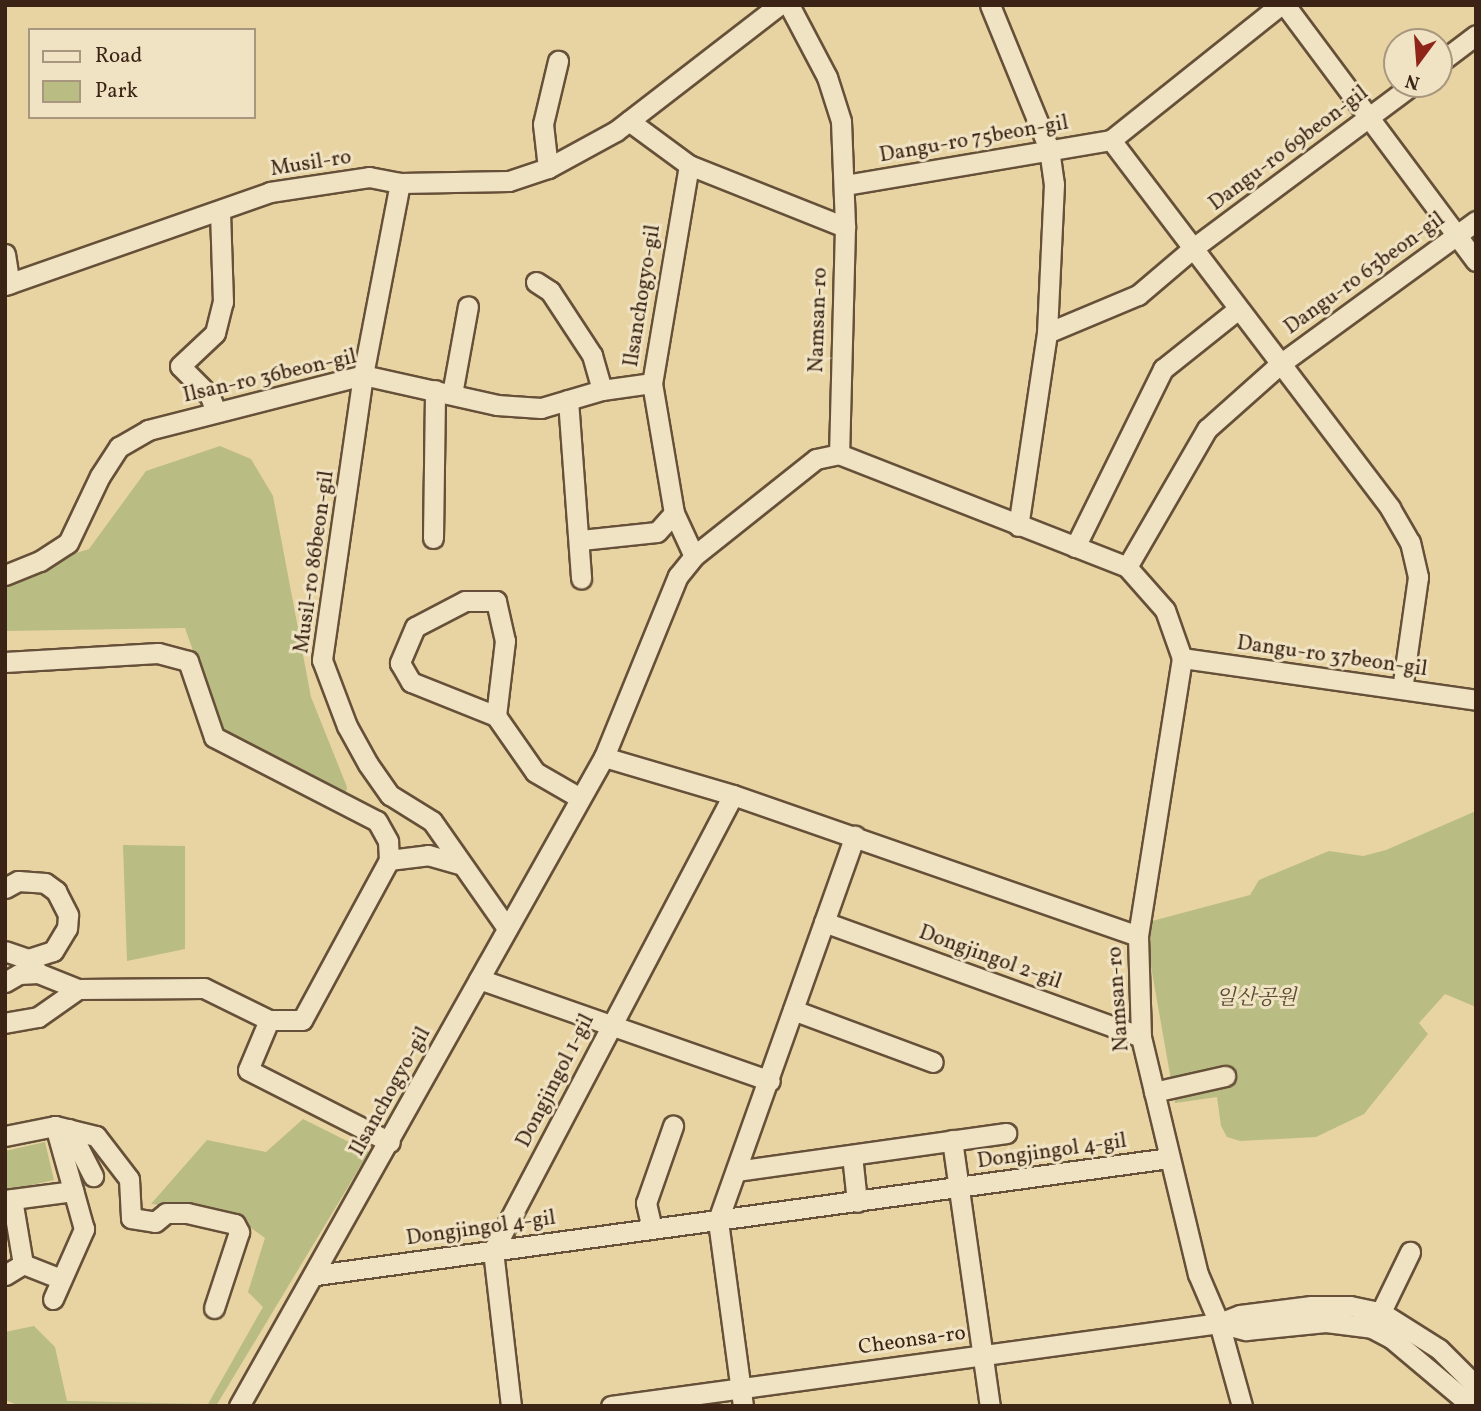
<!DOCTYPE html>
<meta charset="utf-8">
<style>
body{margin:0}
#map{position:relative;width:1481px;height:1411px;overflow:hidden;background:#e8d4a2;font-family:Vollkorn,"Noto Serif KR",serif}
div>[style]{position:absolute}
.green>*{inset:0;background:#b9bc83}
.roads{filter:drop-shadow(2px 0 #665039) drop-shadow(-2px 0 #665039) drop-shadow(0 2px #665039) drop-shadow(0 -2px #665039)}
.minor>*{height:19px;margin:-9.5px;padding:0 9.5px;transform-origin:9.5px;border-radius:9.5px;background:#f0e3c3}
span{translate:-50% -50%;white-space:nowrap;text-align:center;line-height:1.15;-webkit-text-stroke:6px #f0e3c3;paint-order:stroke}
.street-label{font-size:21px;color:#3b2416}
.park-label{font-size:21px;color:#5a4a31;font-style:italic}
.frame{position:absolute;inset:0;border:7px solid #3b2416;pointer-events:none}
.legend{position:absolute;left:28px;top:28px;width:228px;height:91px;box-sizing:border-box;background:#f0e3c3;border:2px solid #a8977e;margin:0;padding:9px 12px;list-style:none;font-size:21px;color:#3b2416}
.legend li{display:flex;align-items:center;gap:14px;height:35px}
.legend b{width:35px;border:2px solid #a8977e}
.north{position:absolute;left:1383px;top:28px;width:70px;height:70px;box-sizing:border-box;background:#f0e3c3;border:2px solid #a8977e;border-radius:50%;rotate:196deg;font-size:19px;font-weight:700;line-height:28px;text-align:center;color:#3b2416}
.north::after{content:'';display:block;margin:auto;width:24px;height:32px;background:#8f2418;clip-path:polygon(50% 0,100% 100%,50% 72%,0 100%)}
</style>
<div id="map">
<div class="green">
<div style="clip-path:polygon(220px 446px,251px 459px,273px 496px,311px 697px,347px 787px,346px 793px,338px 797px,222px 733px,185px 628px,5px 631px,5px 575px,89px 549px,146px 471px)"></div>
<div style="clip-path:polygon(1476px 811px,1476px 1007px,1445px 994px,1419px 1023px,1428px 1034px,1364px 1114px,1316px 1137px,1240px 1141px,1227px 1137px,1221px 1126px,1217px 1097px,1175px 1103px,1149px 955px,1152px 921px,1250px 895px,1259px 880px,1329px 851px,1363px 856px,1386px 850px)"></div>
<div style="clip-path:polygon(123px 845px,185px 846px,185px 949px,127px 961px)"></div>
<div style="clip-path:polygon(303px 1119px,369px 1152px,216px 1406px,20px 1406px,5px 1400px,5px 1332px,34px 1326px,55px 1347px,67px 1401px,208px 1404px,263px 1307px,248px 1292px,265px 1238px,229px 1212px,151px 1204px,207px 1140px,266px 1152px)"></div>
<div style="clip-path:polygon(45px 1142px,54px 1180px,5px 1191px,5px 1151px)"></div>
</div>
<div class="roads">
<div class="minor">
<div style="left:789px;top:5px;width:81px;rotate:62.2deg"></div>
<div style="left:827px;top:77px;width:46px;rotate:72.3deg"></div>
<div style="left:841px;top:121px;width:106px;rotate:87.8deg"></div>
<div style="left:845px;top:227px;width:227px;rotate:91.5deg"></div>
<div style="left:990px;top:5px;width:156px;rotate:67.7deg"></div>
<div style="left:1049px;top:149px;width:35px;rotate:82deg"></div>
<div style="left:1054px;top:184px;width:149px;rotate:92.7deg"></div>
<div style="left:1047px;top:333px;width:195px;rotate:98.5deg"></div>
<div style="left:1285px;top:5px;width:319px;rotate:53.3deg"></div>
<div style="left:1439px;top:63px;width:46px;rotate:-37.1deg"></div>
<div style="left:629px;top:121px;width:74px;rotate:36.3deg"></div>
<div style="left:689px;top:165px;width:168px;rotate:21.7deg"></div>
<div style="left:1111px;top:140px;width:462px;rotate:52.8deg"></div>
<div style="left:1390px;top:508px;width:39px;rotate:60deg"></div>
<div style="left:1410px;top:542px;width:36px;rotate:77deg"></div>
<div style="left:1418px;top:577px;width:113px;rotate:98.1deg"></div>
<div style="left:689px;top:165px;width:221px;rotate:99.6deg"></div>
<div style="left:652px;top:383px;width:132px;rotate:80.4deg"></div>
<div style="left:674px;top:513px;width:47px;rotate:65.1deg"></div>
<div style="left:548px;top:168px;width:44px;rotate:-96.5deg"></div>
<div style="left:543px;top:124px;width:65px;rotate:-76.6deg"></div>
<div style="left:400px;top:183px;width:196px;rotate:100.9deg"></div>
<div style="left:363px;top:375px;width:288px;rotate:98.2deg"></div>
<div style="left:322px;top:660px;width:71px;rotate:69.3deg"></div>
<div style="left:347px;top:726px;width:43px;rotate:61.1deg"></div>
<div style="left:368px;top:764px;width:38px;rotate:55deg"></div>
<div style="left:390px;top:795px;width:49px;rotate:31.8deg"></div>
<div style="left:432px;top:821px;width:131px;rotate:55deg"></div>
<div style="left:845px;top:185px;width:270px;rotate:-9.6deg"></div>
<div style="left:1111px;top:140px;width:216px;rotate:-38.6deg"></div>
<div style="left:5px;top:254px;width:30px;rotate:81deg"></div>
<div style="left:536px;top:282px;width:17px;rotate:33deg"></div>
<div style="left:550px;top:291px;width:77px;rotate:56.7deg"></div>
<div style="left:592px;top:355px;width:36px;rotate:74deg"></div>
<div style="left:5px;top:285px;width:281px;rotate:-19.3deg"></div>
<div style="left:270px;top:192px;width:100px;rotate:-8.6deg"></div>
<div style="left:369px;top:177px;width:32px;rotate:11deg"></div>
<div style="left:400px;top:183px;width:109px;rotate:-1.1deg"></div>
<div style="left:509px;top:181px;width:41px;rotate:-18.4deg"></div>
<div style="left:548px;top:168px;width:77px;rotate:-28.6deg"></div>
<div style="left:616px;top:131px;width:206px;rotate:-37.7deg"></div>
<div style="left:1047px;top:333px;width:99px;rotate:-22.7deg"></div>
<div style="left:1138px;top:295px;width:71px;rotate:-40.4deg"></div>
<div style="left:1192px;top:249px;width:276px;rotate:-36.7deg"></div>
<div style="left:452px;top:394px;width:89px;rotate:-79.7deg"></div>
<div style="left:568px;top:400px;width:179px;rotate:85.8deg"></div>
<div style="left:216px;top:412px;width:17px;rotate:-111deg"></div>
<div style="left:210px;top:396px;width:42px;rotate:-135deg"></div>
<div style="left:180px;top:366px;width:48px;rotate:-43.3deg"></div>
<div style="left:215px;top:333px;width:32px;rotate:-76deg"></div>
<div style="left:223px;top:302px;width:90px;rotate:-91.9deg"></div>
<div style="left:839px;top:454px;width:309px;rotate:21.4deg"></div>
<div style="left:1127px;top:567px;width:57px;rotate:48.5deg"></div>
<div style="left:1165px;top:610px;width:51px;rotate:70.5deg"></div>
<div style="left:1182px;top:658px;width:281px;rotate:99deg"></div>
<div style="left:1138px;top:936px;width:101px;rotate:88.3deg"></div>
<div style="left:1141px;top:1037px;width:244px;rotate:76.5deg"></div>
<div style="left:1198px;top:1274px;width:53px;rotate:66.8deg"></div>
<div style="left:1219px;top:1323px;width:86px;rotate:74.5deg"></div>
<div style="left:433px;top:538px;width:148px;rotate:-89.2deg"></div>
<div style="left:581px;top:540px;width:76px;rotate:-6deg"></div>
<div style="left:657px;top:532px;width:25px;rotate:-48deg"></div>
<div style="left:1075px;top:547px;width:199px;rotate:-63.7deg"></div>
<div style="left:1163px;top:369px;width:95px;rotate:-38.6deg"></div>
<div style="left:1127px;top:567px;width:160px;rotate:-59.9deg"></div>
<div style="left:1207px;top:429px;width:98px;rotate:-41.7deg"></div>
<div style="left:1280px;top:364px;width:243px;rotate:-36.1deg"></div>
<div style="left:5px;top:575px;width:38px;rotate:-22deg"></div>
<div style="left:40px;top:561px;width:33px;rotate:-33deg"></div>
<div style="left:68px;top:543px;width:74px;rotate:-64.5deg"></div>
<div style="left:100px;top:476px;width:35px;rotate:-57deg"></div>
<div style="left:119px;top:447px;width:34px;rotate:-30deg"></div>
<div style="left:148px;top:430px;width:222px;rotate:-14.3deg"></div>
<div style="left:363px;top:375px;width:137px;rotate:12.6deg"></div>
<div style="left:497px;top:405px;width:44px;rotate:3.9deg"></div>
<div style="left:541px;top:408px;width:64px;rotate:-16.4deg"></div>
<div style="left:602px;top:390px;width:50px;rotate:-8deg"></div>
<div style="left:1182px;top:658px;width:297px;rotate:8.1deg"></div>
<div style="left:5px;top:662px;width:153px;rotate:-3.4deg"></div>
<div style="left:158px;top:653px;width:31px;rotate:15deg"></div>
<div style="left:188px;top:661px;width:80px;rotate:71.1deg"></div>
<div style="left:214px;top:737px;width:183px;rotate:27.3deg"></div>
<div style="left:377px;top:821px;width:23px;rotate:61deg"></div>
<div style="left:388px;top:841px;width:19px;rotate:87deg"></div>
<div style="left:389px;top:860px;width:182px;rotate:118.5deg"></div>
<div style="left:302px;top:1020px;width:33px;rotate:180deg"></div>
<div style="left:269px;top:1020px;width:72px;rotate:-153.8deg"></div>
<div style="left:204px;top:988px;width:126px;rotate:179.5deg"></div>
<div style="left:78px;top:989px;width:49px;rotate:145deg"></div>
<div style="left:38px;top:1017px;width:34px;rotate:170deg"></div>
<div style="left:496px;top:716px;width:76px;rotate:-83.2deg"></div>
<div style="left:505px;top:641px;width:41px;rotate:-102.7deg"></div>
<div style="left:496px;top:601px;width:31px;rotate:180deg"></div>
<div style="left:465px;top:601px;width:56px;rotate:152.5deg"></div>
<div style="left:415px;top:627px;width:39px;rotate:113deg"></div>
<div style="left:400px;top:663px;width:22px;rotate:60deg"></div>
<div style="left:411px;top:682px;width:92px;rotate:21.8deg"></div>
<div style="left:496px;top:716px;width:68px;rotate:55.1deg"></div>
<div style="left:535px;top:772px;width:52px;rotate:30deg"></div>
<div style="left:604px;top:757px;width:134px;rotate:16.4deg"></div>
<div style="left:733px;top:795px;width:429px;rotate:19.2deg"></div>
<div style="left:389px;top:860px;width:39px;rotate:-7deg"></div>
<div style="left:428px;top:855px;width:32px;rotate:16deg"></div>
<div style="left:5px;top:888px;width:15px;rotate:-28deg"></div>
<div style="left:18px;top:881px;width:27px;rotate:4deg"></div>
<div style="left:45px;top:883px;width:14px;rotate:36deg"></div>
<div style="left:56px;top:891px;width:27px;rotate:63deg"></div>
<div style="left:68px;top:915px;width:13px;rotate:94deg"></div>
<div style="left:67px;top:928px;width:27px;rotate:121deg"></div>
<div style="left:53px;top:951px;width:26px;rotate:162deg"></div>
<div style="left:28px;top:959px;width:24px;rotate:-161deg"></div>
<div style="left:824px;top:922px;width:337px;rotate:19.9deg"></div>
<div style="left:28px;top:959px;width:17px;rotate:54deg"></div>
<div style="left:38px;top:973px;width:43px;rotate:21.8deg"></div>
<div style="left:479px;top:979px;width:308px;rotate:19.3deg"></div>
<div style="left:5px;top:982px;width:16px;rotate:-30deg"></div>
<div style="left:19px;top:974px;width:19px;rotate:-3deg"></div>
<div style="left:793px;top:1010px;width:149px;rotate:20.4deg"></div>
<div style="left:269px;top:1020px;width:54px;rotate:112.8deg"></div>
<div style="left:248px;top:1070px;width:159px;rotate:26.9deg"></div>
<div style="left:1154px;top:1092px;width:73px;rotate:-12.7deg"></div>
<div style="left:69px;top:1129px;width:53px;rotate:62.9deg"></div>
<div style="left:5px;top:1136px;width:51px;rotate:-11.3deg"></div>
<div style="left:55px;top:1126px;width:42px;rotate:13.7deg"></div>
<div style="left:96px;top:1136px;width:54px;rotate:52.5deg"></div>
<div style="left:129px;top:1179px;width:39px;rotate:87deg"></div>
<div style="left:131px;top:1218px;width:24px;rotate:9deg"></div>
<div style="left:155px;top:1222px;width:14px;rotate:-39deg"></div>
<div style="left:166px;top:1213px;width:21px"></div>
<div style="left:187px;top:1213px;width:49px;rotate:12.9deg"></div>
<div style="left:235px;top:1224px;width:9px;rotate:63deg"></div>
<div style="left:239px;top:1232px;width:80px;rotate:108.2deg"></div>
<div style="left:952px;top:1140px;width:269px;rotate:81.9deg"></div>
<div style="left:852px;top:1155px;width:47px;rotate:83.9deg"></div>
<div style="left:736px;top:1171px;width:273px;rotate:-8deg"></div>
<div style="left:12px;top:1199px;width:66px;rotate:80.4deg"></div>
<div style="left:5px;top:1200px;width:69px;rotate:-7.5deg"></div>
<div style="left:652px;top:1229px;width:27px;rotate:-103deg"></div>
<div style="left:646px;top:1203px;width:82px;rotate:-70.7deg"></div>
<div style="left:23px;top:1264px;width:41px;rotate:21.5deg"></div>
<div style="left:5px;top:1275px;width:21px;rotate:-31deg"></div>
<div style="left:316px;top:1275px;width:861px;rotate:-7.81deg"></div>
<div style="left:53px;top:1299px;width:77px;rotate:-66.1deg"></div>
<div style="left:84px;top:1229px;width:107px;rotate:-105.7deg"></div>
<div style="left:1376px;top:1322px;width:78px;rotate:-64.1deg"></div>
<div style="left:1219px;top:1323px;width:28px;rotate:15deg"></div>
<div style="left:1246px;top:1330px;width:80px;rotate:-5.7deg"></div>
<div style="left:1326px;top:1322px;width:46px;rotate:7.4deg"></div>
<div style="left:1372px;top:1328px;width:21px;rotate:28deg"></div>
<div style="left:1391px;top:1338px;width:106px;rotate:40deg"></div>
<div style="left:239px;top:1406px;width:745px;rotate:-60.65deg"></div>
<div style="left:604px;top:757px;width:196px;rotate:-67.8deg"></div>
<div style="left:678px;top:576px;width:26px;rotate:-51deg"></div>
<div style="left:694px;top:556px;width:156px;rotate:-38.5deg"></div>
<div style="left:816px;top:459px;width:24px;rotate:-12deg"></div>
<div style="left:511px;top:1406px;width:156px;rotate:-96.6deg"></div>
<div style="left:493px;top:1251px;width:515px;rotate:-62.24deg"></div>
<div style="left:611px;top:1406px;width:614px;rotate:-7.77deg"></div>
<div style="left:1219px;top:1323px;width:22px;rotate:-21deg"></div>
<div style="left:1240px;top:1315px;width:72px;rotate:-7.2deg"></div>
<div style="left:1311px;top:1306px;width:39px"></div>
<div style="left:1350px;top:1306px;width:33px;rotate:12deg"></div>
<div style="left:1382px;top:1313px;width:67px;rotate:32.3deg"></div>
<div style="left:1439px;top:1349px;width:52px;rotate:45deg"></div>
<div style="left:743px;top:1406px;width:188px;rotate:-97.7deg"></div>
<div style="left:718px;top:1220px;width:408px;rotate:-70.4deg"></div>
</div>
</div>
<div class="street-label">
<span style="left:974px;top:140px;rotate:-10deg">Dangu-ro 75beon-gil</span>
<span style="left:1289px;top:149px;rotate:-37deg">Dangu-ro 69beon-gil</span>
<span style="left:311px;top:164px;rotate:-9deg">Musil-ro</span>
<span style="left:1365px;top:274px;rotate:-36deg">Dangu-ro 63beon-gil</span>
<span style="left:643px;top:296px;rotate:-81deg">Ilsanchogyo-gil</span>
<span style="left:819px;top:320px;rotate:-88deg">Namsan-ro</span>
<span style="left:270px;top:377px;rotate:-13deg">Ilsan-ro 36beon-gil</span>
<span style="left:315px;top:562px;rotate:-82deg">Musil-ro 86beon-gil</span>
<span style="left:1332px;top:657px;rotate:8deg">Dangu-ro 37beon-gil</span>
<span style="left:990px;top:958px;rotate:20deg">Dongjingol 2-gil</span>
<span style="left:1119px;top:999px;rotate:-94deg">Namsan-ro</span>
<span style="left:556px;top:1081px;rotate:-63deg">Dongjingol 1-gil</span>
<span style="left:391px;top:1092px;rotate:-61deg">Ilsanchogyo-gil</span>
<span style="left:1052px;top:1152px;rotate:-8deg">Dongjingol 4-gil</span>
<span style="left:481px;top:1229px;rotate:-8deg">Dongjingol 4-gil</span>
<span style="left:912px;top:1341px;rotate:-8deg">Cheonsa-ro</span>
</div>
<div class="park-label">
<span style="left:1256px;top:999px">일산공원</span>
</div>
<div class="frame"></div>
<ul class="legend">
<li><b style="height:9px;background:#f0e3c3"></b>Road</li>
<li><b style="height:19px;background:#b9bc83"></b>Park</li>
</ul>
<div class="north">N</div>
</div>
